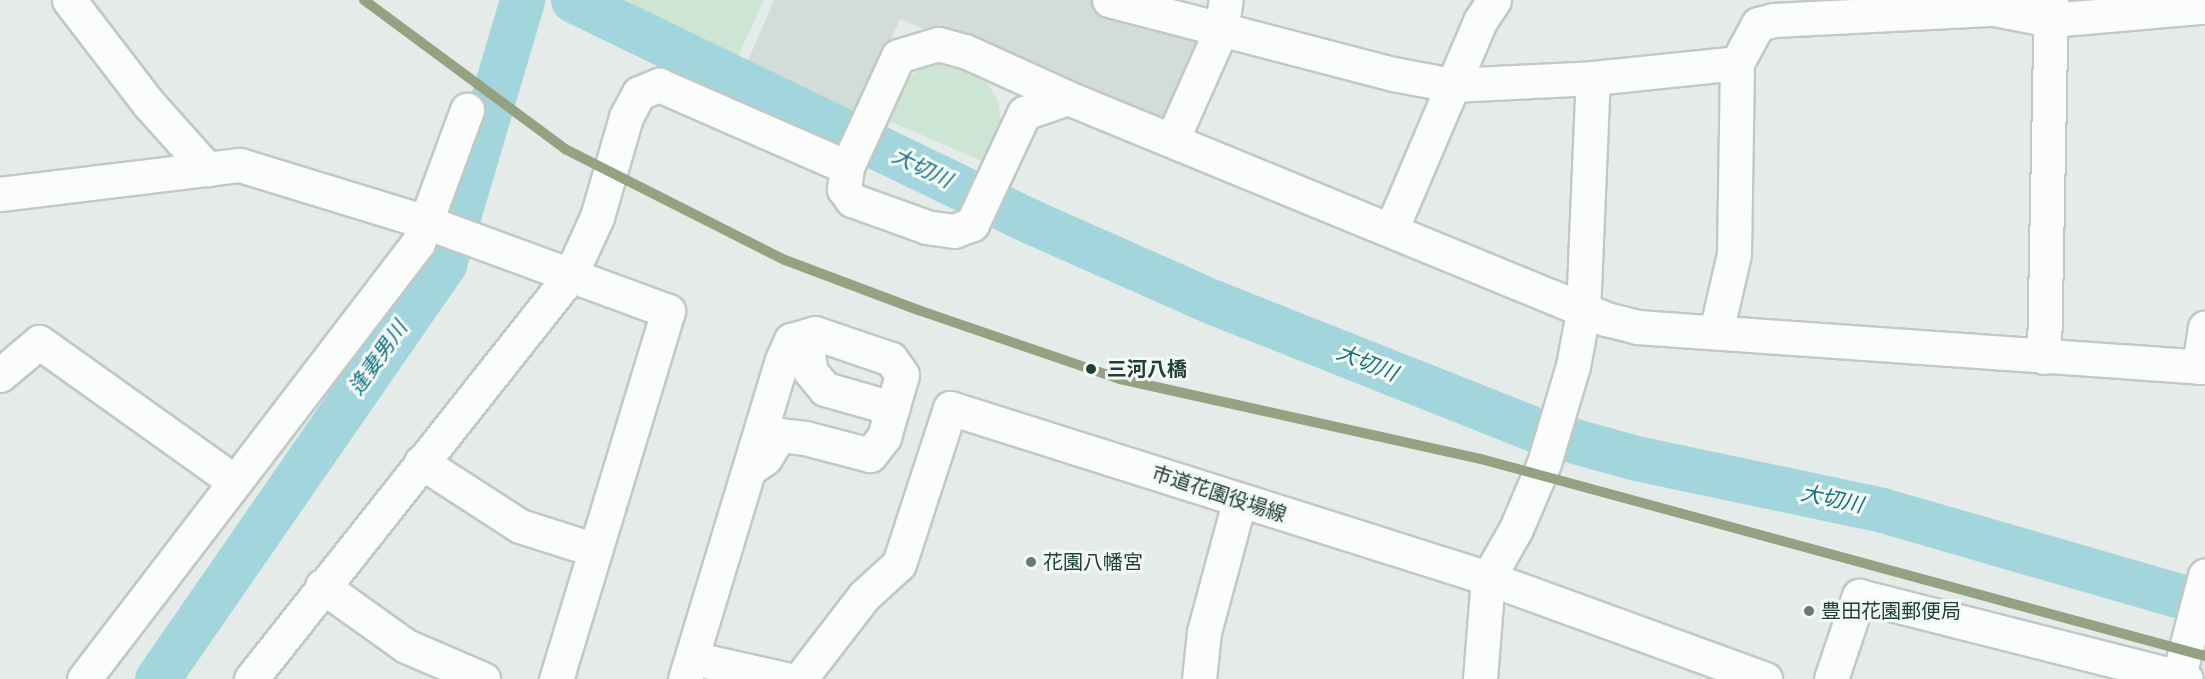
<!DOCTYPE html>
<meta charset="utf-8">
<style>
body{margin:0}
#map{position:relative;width:2205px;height:679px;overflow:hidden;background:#e5ebe8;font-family:"Work Sans","Noto Sans JP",sans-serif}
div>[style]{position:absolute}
.built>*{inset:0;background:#d2ddd8}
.green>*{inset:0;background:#cde5d4}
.river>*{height:45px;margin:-22.5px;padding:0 22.5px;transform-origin:22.5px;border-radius:22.5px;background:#a2d5dc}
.roads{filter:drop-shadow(2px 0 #c2c8c5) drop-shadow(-2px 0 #c2c8c5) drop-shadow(0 2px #c2c8c5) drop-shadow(0 -2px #c2c8c5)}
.minor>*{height:33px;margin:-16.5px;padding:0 16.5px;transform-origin:16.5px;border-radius:16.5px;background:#fbfcfc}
.rail-1>*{height:10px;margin:-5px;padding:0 5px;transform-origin:5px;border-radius:5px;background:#95a282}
.dots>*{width:16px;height:16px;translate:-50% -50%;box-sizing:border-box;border:3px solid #f3faf6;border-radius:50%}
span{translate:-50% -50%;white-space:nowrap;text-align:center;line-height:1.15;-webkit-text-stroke:6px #f3faf6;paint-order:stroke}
.stop-label{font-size:20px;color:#204037;font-weight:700}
.left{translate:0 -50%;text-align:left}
.street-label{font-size:20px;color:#204037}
.poi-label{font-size:20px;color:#204037}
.water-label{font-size:21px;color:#157282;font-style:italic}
</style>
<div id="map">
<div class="built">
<div style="clip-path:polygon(774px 0,1106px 0,1213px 28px,1169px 133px,900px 19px,855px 117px,747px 63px)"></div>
</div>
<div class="green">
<div style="clip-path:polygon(626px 0,764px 0,735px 63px)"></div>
<div style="clip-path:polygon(929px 63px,964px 63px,979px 71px,998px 100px,1002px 127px,984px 162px,885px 119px,903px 82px)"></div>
</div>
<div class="river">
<div style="left:573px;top:0;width:508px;rotate:25.81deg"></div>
<div style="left:1030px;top:221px;width:200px;rotate:23.9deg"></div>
<div style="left:1213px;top:302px;width:351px;rotate:21.6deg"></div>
<div style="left:1539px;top:431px;width:101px;rotate:15.6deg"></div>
<div style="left:1636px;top:458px;width:251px;rotate:11.9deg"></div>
<div style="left:1882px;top:510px;width:336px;rotate:16.1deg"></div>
<div style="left:157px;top:679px;width:505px;rotate:-55.33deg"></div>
<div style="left:444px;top:264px;width:275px;rotate:-73.5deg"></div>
</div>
<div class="roads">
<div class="minor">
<div style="left:69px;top:0;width:130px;rotate:52.5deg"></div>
<div style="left:148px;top:103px;width:89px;rotate:48.2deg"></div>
<div style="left:1109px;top:0;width:293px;rotate:14.6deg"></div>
<div style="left:1393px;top:74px;width:60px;rotate:10.6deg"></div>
<div style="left:1452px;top:85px;width:141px;rotate:-2.8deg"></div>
<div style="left:1593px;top:78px;width:145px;rotate:-5.9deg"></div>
<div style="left:1737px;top:63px;width:44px;rotate:-61.7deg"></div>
<div style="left:1758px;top:24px;width:16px;rotate:-14deg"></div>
<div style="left:1774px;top:20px;width:220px;rotate:-2.9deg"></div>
<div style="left:1994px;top:9px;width:58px;rotate:10.9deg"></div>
<div style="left:2051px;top:20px;width:151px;rotate:-5deg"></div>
<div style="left:2201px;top:7px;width:6px;rotate:-45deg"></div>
<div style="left:1068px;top:98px;width:46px;rotate:161.2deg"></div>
<div style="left:1024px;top:113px;width:123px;rotate:115.1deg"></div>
<div style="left:972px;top:224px;width:19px;rotate:159deg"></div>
<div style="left:954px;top:231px;width:27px;rotate:-172deg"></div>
<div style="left:927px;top:227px;width:80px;rotate:-160.2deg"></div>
<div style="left:852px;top:200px;width:14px;rotate:-126deg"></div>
<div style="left:844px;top:189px;width:22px;rotate:-82deg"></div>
<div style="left:847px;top:167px;width:122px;rotate:-65.3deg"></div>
<div style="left:898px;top:56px;width:42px;rotate:-16.7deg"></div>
<div style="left:938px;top:44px;width:28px;rotate:15deg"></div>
<div style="left:965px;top:51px;width:113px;rotate:24.5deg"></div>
<div style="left:1068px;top:98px;width:582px;rotate:22.33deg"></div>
<div style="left:1606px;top:319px;width:32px;rotate:14deg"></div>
<div style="left:1637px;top:327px;width:569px;rotate:4.03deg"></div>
<div style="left:1172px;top:140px;width:120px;rotate:-66deg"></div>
<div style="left:1221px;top:30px;width:30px;rotate:-81deg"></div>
<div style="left:0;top:194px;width:242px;rotate:-6.9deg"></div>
<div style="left:240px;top:165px;width:191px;rotate:17deg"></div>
<div style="left:423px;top:221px;width:261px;rotate:20.2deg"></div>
<div style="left:668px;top:311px;width:385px;rotate:106.9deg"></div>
<div style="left:1391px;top:230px;width:227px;rotate:-66.9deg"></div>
<div style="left:1480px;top:21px;width:25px;rotate:-56deg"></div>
<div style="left:1716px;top:332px;width:80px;rotate:-77deg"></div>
<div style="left:1734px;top:254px;width:191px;rotate:-89.1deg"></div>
<div style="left:806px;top:336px;width:35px;rotate:83deg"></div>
<div style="left:810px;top:371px;width:23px;rotate:50deg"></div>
<div style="left:825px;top:389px;width:70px;rotate:15.8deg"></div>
<div style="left:2044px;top:357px;width:357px;rotate:-88.9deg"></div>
<div style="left:2199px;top:367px;width:40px;rotate:-81.5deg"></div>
<div style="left:0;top:375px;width:51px;rotate:-40.2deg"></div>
<div style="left:39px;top:342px;width:241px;rotate:35.5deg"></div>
<div style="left:421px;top:462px;width:118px;rotate:32.9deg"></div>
<div style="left:520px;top:526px;width:79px;rotate:17.7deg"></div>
<div style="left:322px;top:586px;width:103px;rotate:35.5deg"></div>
<div style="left:406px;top:646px;width:84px;rotate:23.2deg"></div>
<div style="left:692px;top:658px;width:95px;rotate:12.7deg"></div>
<div style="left:84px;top:679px;width:549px;rotate:-52.55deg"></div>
<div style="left:418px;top:243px;width:142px;rotate:-69.8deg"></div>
<div style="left:251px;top:679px;width:514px;rotate:-51.64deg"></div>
<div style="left:570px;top:276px;width:65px;rotate:-65.4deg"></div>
<div style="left:597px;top:217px;width:104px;rotate:-73.8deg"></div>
<div style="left:626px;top:117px;width:27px;rotate:-62deg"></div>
<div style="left:639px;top:93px;width:22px;rotate:-22deg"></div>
<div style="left:659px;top:85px;width:205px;rotate:23.6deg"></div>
<div style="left:685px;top:679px;width:333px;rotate:-73.1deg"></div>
<div style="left:782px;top:360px;width:22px;rotate:-66deg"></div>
<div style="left:791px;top:340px;width:25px;rotate:-16deg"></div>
<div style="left:815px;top:333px;width:80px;rotate:18.9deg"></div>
<div style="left:891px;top:359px;width:19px;rotate:55deg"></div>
<div style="left:902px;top:375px;width:65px;rotate:106.2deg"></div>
<div style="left:884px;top:437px;width:23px;rotate:128deg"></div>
<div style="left:870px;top:455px;width:67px;rotate:-165.3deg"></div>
<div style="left:805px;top:438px;width:26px;rotate:-173deg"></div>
<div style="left:779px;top:435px;width:27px;rotate:121deg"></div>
<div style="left:765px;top:458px;width:19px;rotate:145deg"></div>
<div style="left:800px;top:679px;width:105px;rotate:-52.4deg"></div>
<div style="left:864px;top:596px;width:47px;rotate:-42.4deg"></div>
<div style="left:899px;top:564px;width:164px;rotate:-71.9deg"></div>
<div style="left:950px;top:408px;width:564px;rotate:17.54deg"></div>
<div style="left:1488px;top:578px;width:295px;rotate:20deg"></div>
<div style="left:1199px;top:679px;width:47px;rotate:-83.9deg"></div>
<div style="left:1204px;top:632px;width:135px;rotate:-74.9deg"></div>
<div style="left:1480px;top:679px;width:101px;rotate:-85.5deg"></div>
<div style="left:1488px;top:578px;width:56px;rotate:-60.3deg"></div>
<div style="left:1516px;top:529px;width:72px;rotate:-67deg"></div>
<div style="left:1544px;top:463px;width:101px;rotate:-73.4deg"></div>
<div style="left:1573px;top:366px;width:55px;rotate:-79.5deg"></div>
<div style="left:1583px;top:312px;width:234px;rotate:-87.6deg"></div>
<div style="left:1831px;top:679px;width:88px;rotate:-71.4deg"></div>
<div style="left:1859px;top:596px;width:337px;rotate:14.2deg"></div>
<div style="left:2178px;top:679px;width:107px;rotate:-75.4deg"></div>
</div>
</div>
<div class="rail-1">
<div style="left:364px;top:0;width:250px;rotate:36.5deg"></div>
<div style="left:565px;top:149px;width:246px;rotate:26.8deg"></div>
<div style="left:785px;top:260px;width:145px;rotate:20.6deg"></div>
<div style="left:921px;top:311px;width:210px;rotate:18.9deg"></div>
<div style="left:1120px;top:379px;width:370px;rotate:12.5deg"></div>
<div style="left:1481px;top:459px;width:750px;rotate:15.22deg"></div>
</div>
<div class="dots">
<div style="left:1091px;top:369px;background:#204037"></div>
<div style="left:1031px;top:562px;background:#657c75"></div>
<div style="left:1809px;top:611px;background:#657c75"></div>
</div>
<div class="stop-label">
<span class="left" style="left:1107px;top:369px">三河八橋</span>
</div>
<div class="street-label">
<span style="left:1219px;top:494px;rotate:18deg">市道花園役場線</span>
</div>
<div class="poi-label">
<span class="left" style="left:1043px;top:562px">花園八幡宮</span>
<span class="left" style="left:1821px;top:611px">豊田花園郵便局</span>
</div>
<div class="water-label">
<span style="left:922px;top:168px;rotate:26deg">大切川</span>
<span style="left:378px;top:358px;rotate:-55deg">逢妻男川</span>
<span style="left:1367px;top:363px;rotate:22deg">大切川</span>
<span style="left:1832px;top:499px;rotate:12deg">大切川</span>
</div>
</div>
